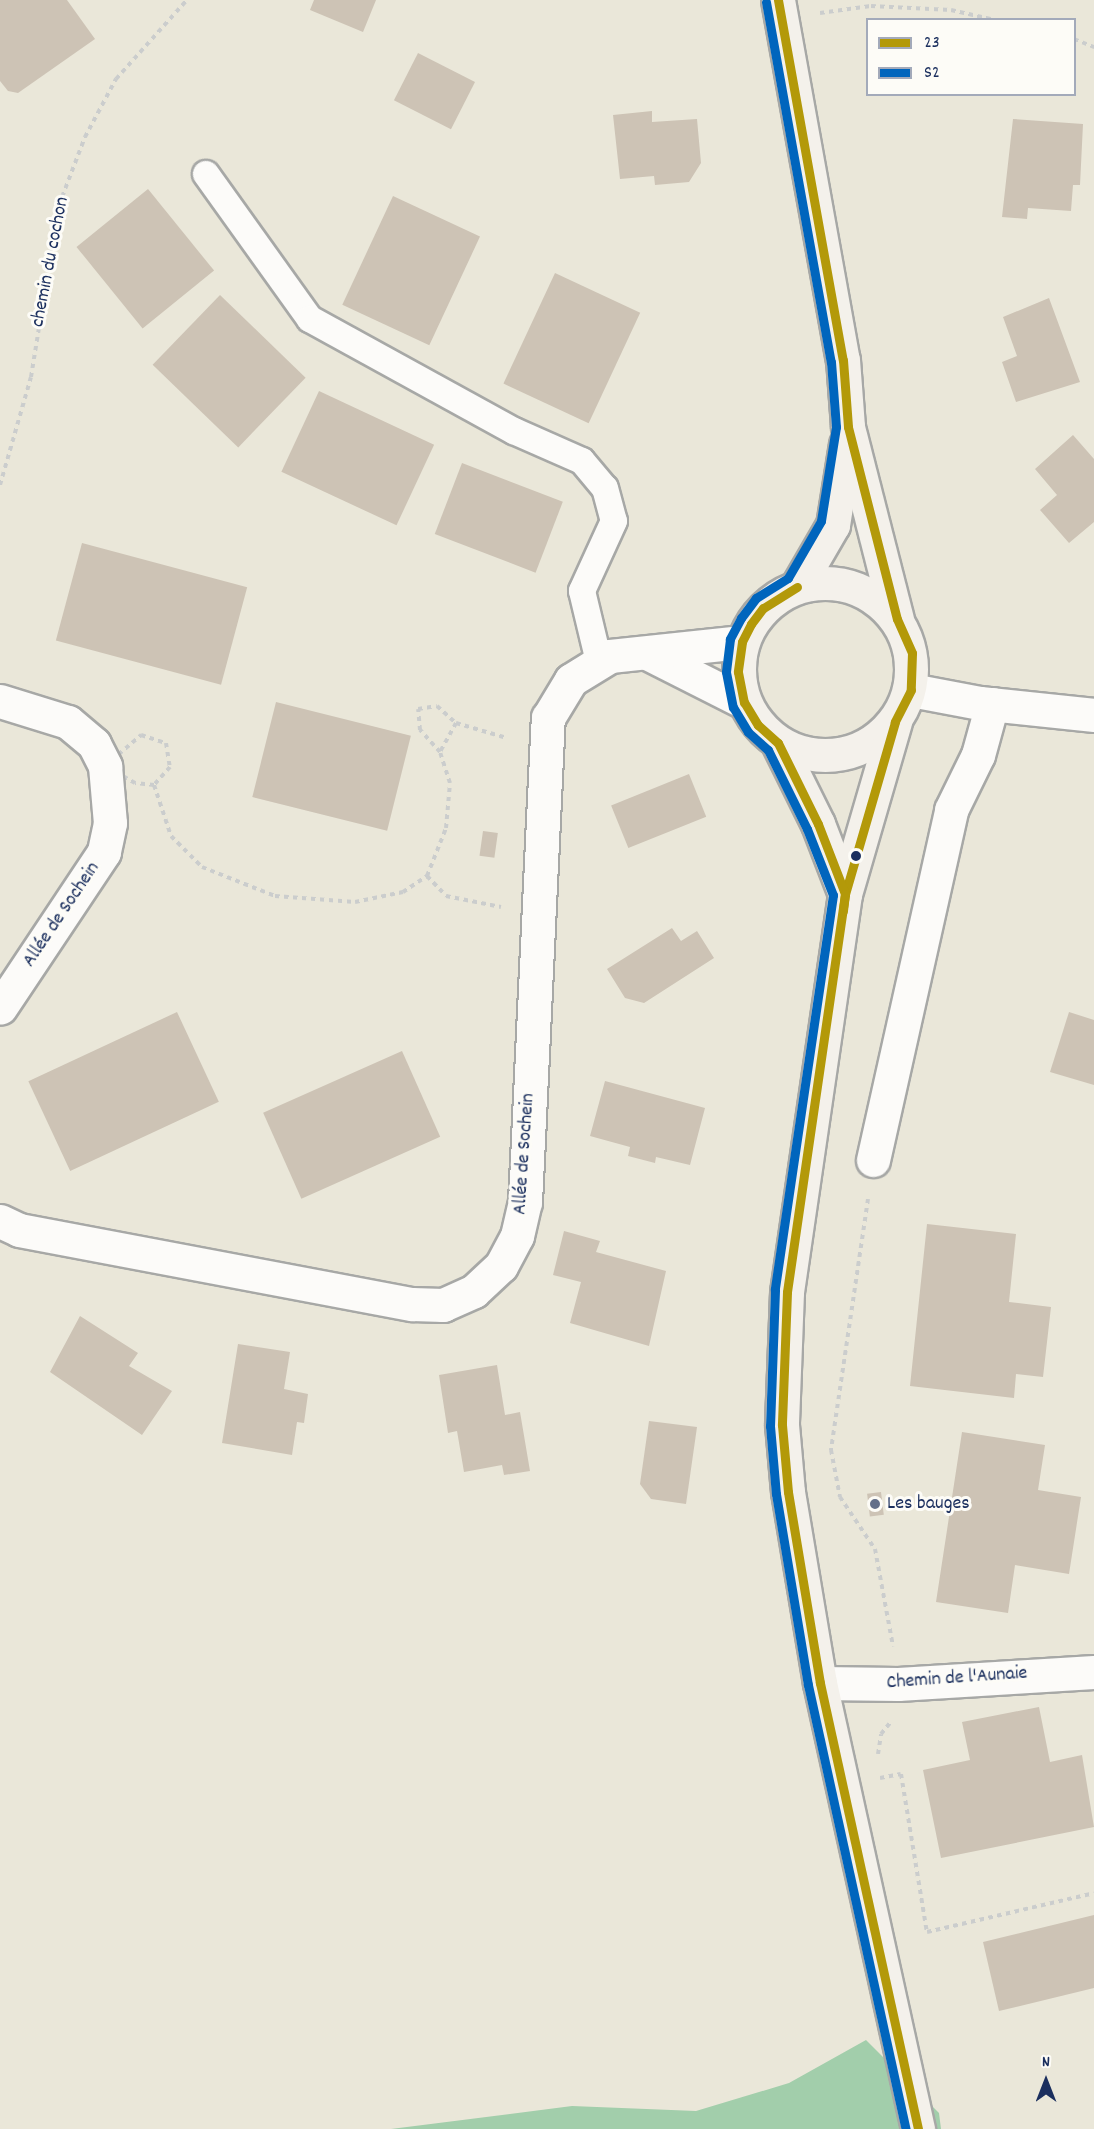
<!DOCTYPE html>
<meta charset="utf-8">
<style>
body{margin:0}
#map{position:relative;width:1094px;height:2129px;overflow:hidden;background:#eae7d9;font-family:Dekko,sans-serif}
div>[style]{position:absolute}
.forest>*{inset:0;background:#a2ceab}
.building>*{inset:0;background:#cdc3b5;transform-origin:0 0}
.path>*{height:4px;margin-top:-2px;transform-origin:0;background:repeating-linear-gradient(90deg,#cbcdcd 0 4.5px,transparent 0 9px)}
.roads{filter:drop-shadow(2px 0 #a7a8a6) drop-shadow(-2px 0 #a7a8a6) drop-shadow(0 2px #a7a8a6) drop-shadow(0 -2px #a7a8a6)}
.lane>*{height:26px;margin:-13px;padding:0 13px;transform-origin:13px;border-radius:13px;background:#fcfbf9}
.street>*{height:33px;margin:-16.5px;padding:0 16.5px;transform-origin:16.5px;border-radius:16.5px;background:#fcfbf9}
.secondary>*{height:33px;margin:-16.5px;padding:0 16.5px;transform-origin:16.5px;border-radius:16.5px;background:#f4f1eb}
.secondary>.ring{margin:-16.5px;padding:0;box-sizing:content-box;background:none;border:33px solid #f4f1eb;border-radius:50%}
.bus-1>*{height:9px;margin:-4.5px;padding:0 4.5px;transform-origin:4.5px;border-radius:4.5px;background:#b39909}
.bus-2>*{height:9px;margin:-4.5px;padding:0 4.5px;transform-origin:4.5px;border-radius:4.5px;background:#0065bd}
.dots>*{width:16px;height:16px;translate:-50% -50%;box-sizing:border-box;border:3px solid #fdfcf7;border-radius:50%}
span{translate:-50% -50%;white-space:nowrap;text-align:center;line-height:1.15;-webkit-text-stroke:6px #fdfcf7;paint-order:stroke}
.street-label{font-size:20px;color:#1b2f5e}
.poi-label{font-size:20px;color:#1b2f5e}
.left{translate:0 -50%;text-align:left}
.legend{position:absolute;left:866px;top:18px;width:210px;height:78px;box-sizing:border-box;background:#fdfcf7;border:2px solid #a3aaba;margin:0;padding:8px 10px;list-style:none;font-size:18px;color:#1b2f5e}
.legend li{display:flex;align-items:center;gap:12px;height:30px}
.legend b{width:30px;border:2px solid #a3aaba}
.north{position:absolute;left:1016px;top:2051px;width:60px;height:60px;-webkit-text-stroke:4px #fdfcf7;paint-order:stroke;rotate:0deg;font-size:16px;font-weight:700;line-height:24px;text-align:center;color:#1b2f5e}
.north::after{content:'';display:block;margin:auto;width:21px;height:27px;background:#1b2f5e;clip-path:polygon(50% 0,100% 100%,50% 72%,0 100%)}
</style>
<div id="map">
<div class="forest">
<div style="clip-path:polygon(866px 2040px,939px 2113px,941px 2129px,391px 2129px,572px 2106px,696px 2111px,789px 2083px)"></div>
</div>
<div class="building">
<div style="clip-path:polygon(0 0,67px 0,95px 39px,18px 93px,8px 91px,0 81px)"></div>
<div style="clip-path:polygon(314px 0,376px 0,363px 32px,310px 10px)"></div>
<div style="left:418px;top:53px;width:64px;height:53px;rotate:27deg"></div>
<div style="clip-path:polygon(652px 111px,652px 122px,697px 119px,701px 163px,689px 182px,655px 185px,654px 176px,620px 179px,613px 115px)"></div>
<div style="clip-path:polygon(1013px 119px,1083px 124px,1080px 185px,1073px 185px,1071px 211px,1028px 208px,1027px 219px,1002px 217px)"></div>
<div style="left:148px;top:189px;width:105px;height:92px;rotate:51deg"></div>
<div style="left:393px;top:196px;width:96px;height:120px;rotate:25deg"></div>
<div style="left:555px;top:273px;width:94px;height:122px;rotate:25deg"></div>
<div style="left:220px;top:295px;width:119px;height:97px;rotate:44deg"></div>
<div style="clip-path:polygon(1049px 298px,1080px 382px,1016px 402px,1002px 362px,1017px 356px,1003px 317px)"></div>
<div style="left:319px;top:391px;width:127px;height:89px;rotate:25deg"></div>
<div style="clip-path:polygon(1073px 435px,1094px 459px,1094px 522px,1069px 543px,1040px 510px,1057px 495px,1035px 469px)"></div>
<div style="left:462px;top:463px;width:108px;height:76px;rotate:21deg"></div>
<div style="left:82px;top:543px;width:171px;height:101px;rotate:15deg"></div>
<div style="left:276px;top:702px;width:139px;height:98px;rotate:14deg"></div>
<div style="left:689px;top:774px;width:46px;height:84px;rotate:68deg"></div>
<div style="left:483px;top:831px;width:15px;height:25px;rotate:8deg"></div>
<div style="clip-path:polygon(672px 928px,681px 941px,697px 931px,714px 958px,644px 1003px,625px 998px,607px 969px)"></div>
<div style="left:177px;top:1012px;width:99px;height:164px;rotate:65deg"></div>
<div style="clip-path:polygon(1069px 1012px,1094px 1020px,1094px 1085px,1050px 1072px)"></div>
<div style="left:402px;top:1051px;width:94px;height:152px;rotate:66deg"></div>
<div style="clip-path:polygon(605px 1081px,705px 1108px,690px 1165px,656px 1157px,655px 1163px,628px 1156px,630px 1147px,590px 1136px)"></div>
<div style="clip-path:polygon(927px 1224px,1016px 1234px,1009px 1302px,1051px 1307px,1043px 1377px,1016px 1374px,1014px 1398px,910px 1386px)"></div>
<div style="clip-path:polygon(564px 1231px,600px 1241px,596px 1252px,666px 1271px,649px 1346px,570px 1323px,581px 1282px,553px 1275px)"></div>
<div style="clip-path:polygon(80px 1316px,138px 1353px,129px 1366px,172px 1391px,142px 1435px,50px 1372px)"></div>
<div style="clip-path:polygon(238px 1344px,290px 1352px,284px 1389px,308px 1394px,304px 1423px,297px 1422px,292px 1455px,222px 1443px)"></div>
<div style="clip-path:polygon(497px 1365px,505px 1415px,520px 1412px,530px 1471px,504px 1475px,502px 1465px,464px 1472px,457px 1431px,448px 1433px,439px 1375px)"></div>
<div style="clip-path:polygon(649px 1421px,697px 1427px,686px 1504px,651px 1499px,640px 1484px)"></div>
<div style="clip-path:polygon(962px 1432px,1045px 1445px,1038px 1490px,1081px 1497px,1069px 1574px,1015px 1565px,1008px 1613px,936px 1602px)"></div>
<div style="left:881px;top:1492px;width:23px;height:14px;rotate:83deg"></div>
<div style="clip-path:polygon(1039px 1707px,1050px 1762px,1082px 1755px,1094px 1827px,941px 1858px,923px 1770px,970px 1760px,962px 1722px)"></div>
<div style="clip-path:polygon(1094px 1915px,1094px 1988px,999px 2011px,983px 1942px)"></div>
</div>
<div class="path">
<div style="left:820px;top:13px;width:51px;rotate:-7.8deg"></div>
<div style="left:871px;top:6px;width:80px;rotate:2.9deg"></div>
<div style="left:951px;top:10px;width:45px;rotate:12.8deg"></div>
<div style="left:1074px;top:39px;width:22px;rotate:22deg"></div>
<div style="left:0;top:485px;width:112px;rotate:-74deg"></div>
<div style="left:31px;top:377px;width:174px;rotate:-80.8deg"></div>
<div style="left:59px;top:205px;width:73px;rotate:-69.1deg"></div>
<div style="left:85px;top:137px;width:66px;rotate:-61.9deg"></div>
<div style="left:116px;top:79px;width:106px;rotate:-48.1deg"></div>
<div style="left:456px;top:723px;width:53px;rotate:16.4deg"></div>
<div style="left:141px;top:735px;width:26px;rotate:18deg"></div>
<div style="left:166px;top:743px;width:24px;rotate:81deg"></div>
<div style="left:170px;top:767px;width:24px;rotate:132deg"></div>
<div style="left:154px;top:785px;width:19px;rotate:-174deg"></div>
<div style="left:135px;top:783px;width:34px;rotate:-150deg"></div>
<div style="left:105px;top:766px;width:48px;rotate:-40.7deg"></div>
<div style="left:154px;top:785px;width:54px;rotate:71.6deg"></div>
<div style="left:171px;top:836px;width:44px;rotate:45deg"></div>
<div style="left:202px;top:867px;width:79px;rotate:21.7deg"></div>
<div style="left:275px;top:896px;width:80px;rotate:4.3deg"></div>
<div style="left:355px;top:902px;width:49px;rotate:-11.8deg"></div>
<div style="left:403px;top:892px;width:29px;rotate:-34deg"></div>
<div style="left:427px;top:876px;width:52px;rotate:-68.4deg"></div>
<div style="left:446px;top:828px;width:45px;rotate:-84.9deg"></div>
<div style="left:450px;top:783px;width:33px;rotate:-108deg"></div>
<div style="left:440px;top:752px;width:30px;rotate:-132deg"></div>
<div style="left:420px;top:730px;width:21px;rotate:-95deg"></div>
<div style="left:418px;top:709px;width:19px;rotate:-9deg"></div>
<div style="left:437px;top:706px;width:25px;rotate:42deg"></div>
<div style="left:456px;top:723px;width:33px;rotate:119deg"></div>
<div style="left:427px;top:876px;width:28px;rotate:46deg"></div>
<div style="left:446px;top:896px;width:56px;rotate:11.3deg"></div>
<div style="left:868px;top:1199px;width:254px;rotate:98.4deg"></div>
<div style="left:831px;top:1450px;width:48px;rotate:79.2deg"></div>
<div style="left:840px;top:1497px;width:63px;rotate:56.1deg"></div>
<div style="left:875px;top:1549px;width:99px;rotate:79.5deg"></div>
<div style="left:878px;top:1754px;width:20px;rotate:-81deg"></div>
<div style="left:881px;top:1734px;width:14px;rotate:-51deg"></div>
<div style="left:880px;top:1778px;width:21px;rotate:-11deg"></div>
<div style="left:901px;top:1774px;width:160px;rotate:80.7deg"></div>
<div style="left:927px;top:1932px;width:171px;rotate:-13.1deg"></div>
</div>
<div class="roads">
<div class="lane">
<div style="left:206px;top:174px;width:178px;rotate:54.4deg"></div>
<div style="left:310px;top:319px;width:233px;rotate:28.8deg"></div>
<div style="left:514px;top:431px;width:74px;rotate:23.8deg"></div>
<div style="left:582px;top:461px;width:35px;rotate:50deg"></div>
<div style="left:605px;top:488px;width:34px;rotate:75deg"></div>
<div style="left:614px;top:521px;width:77px;rotate:114.6deg"></div>
<div style="left:582px;top:591px;width:73px;rotate:76.5deg"></div>
</div>
<div class="street">
<div style="left:649px;top:654px;width:106px;rotate:26.8deg"></div>
<div style="left:911px;top:690px;width:70px;rotate:10.7deg"></div>
<div style="left:980px;top:703px;width:115px;rotate:6deg"></div>
<div style="left:0;top:701px;width:71px;rotate:17.2deg"></div>
<div style="left:68px;top:722px;width:34px;rotate:40deg"></div>
<div style="left:94px;top:744px;width:25px;rotate:63deg"></div>
<div style="left:105px;top:766px;width:57px;rotate:85deg"></div>
<div style="left:110px;top:823px;width:30px;rotate:102deg"></div>
<div style="left:104px;top:852px;width:187px;rotate:123.7deg"></div>
<div style="left:873px;top:1160px;width:359px;rotate:-77.4deg"></div>
<div style="left:951px;top:810px;width:61px;rotate:-63.9deg"></div>
<div style="left:978px;top:755px;width:53px;rotate:-74.6deg"></div>
<div style="left:0;top:1221px;width:21px;rotate:25deg"></div>
<div style="left:19px;top:1230px;width:400px;rotate:10.7deg"></div>
<div style="left:412px;top:1304px;width:31px;rotate:2deg"></div>
<div style="left:443px;top:1305px;width:34px;rotate:-24deg"></div>
<div style="left:474px;top:1291px;width:37px;rotate:-43deg"></div>
<div style="left:501px;top:1266px;width:34px;rotate:-62deg"></div>
<div style="left:517px;top:1236px;width:35px;rotate:-77deg"></div>
<div style="left:525px;top:1202px;width:485px;rotate:-87.3deg"></div>
<div style="left:548px;top:718px;width:44px;rotate:-58.8deg"></div>
<div style="left:571px;top:680px;width:46px;rotate:-31.6deg"></div>
<div style="left:610px;top:656px;width:133px;rotate:-6.1deg"></div>
<div style="left:820px;top:1683px;width:78px;rotate:0.7deg"></div>
<div style="left:898px;top:1684px;width:196px;rotate:-3.5deg"></div>
</div>
<div class="secondary">
<div style="left:778px;top:0;width:366px;rotate:79.8deg"></div>
<div style="left:843px;top:360px;width:67px;rotate:85.7deg"></div>
<div style="left:848px;top:427px;width:198px;rotate:75.7deg"></div>
<div class="ring" style="left:739px;top:583px;width:139px;height:139px"></div>
<div style="left:797px;top:587px;width:72px;rotate:-59.9deg"></div>
<div style="left:833px;top:525px;width:82px;rotate:-80.9deg"></div>
<div style="left:895px;top:722px;width:179px;rotate:106.2deg"></div>
<div style="left:845px;top:894px;width:402px;rotate:98.3deg"></div>
<div style="left:787px;top:1292px;width:133px;rotate:92.2deg"></div>
<div style="left:782px;top:1425px;width:67px;rotate:84.9deg"></div>
<div style="left:788px;top:1492px;width:194px;rotate:80.5deg"></div>
<div style="left:820px;top:1683px;width:457px;rotate:77.6deg"></div>
<div style="left:778px;top:743px;width:90px;rotate:63.7deg"></div>
<div style="left:818px;top:824px;width:75px;rotate:68.9deg"></div>
</div>
</div>
<div class="bus-1">
<div style="left:778px;top:0;width:366px;rotate:79.8deg"></div>
<div style="left:843px;top:360px;width:67px;rotate:85.7deg"></div>
<div style="left:848px;top:427px;width:198px;rotate:75.7deg"></div>
<div style="left:897px;top:619px;width:37px;rotate:66deg"></div>
<div style="left:912px;top:653px;width:37px;rotate:92deg"></div>
<div style="left:911px;top:690px;width:36px;rotate:117deg"></div>
<div style="left:895px;top:722px;width:179px;rotate:106.2deg"></div>
<div style="left:845px;top:894px;width:402px;rotate:98.3deg"></div>
<div style="left:787px;top:1292px;width:133px;rotate:92.2deg"></div>
<div style="left:782px;top:1425px;width:67px;rotate:84.9deg"></div>
<div style="left:788px;top:1492px;width:194px;rotate:80.5deg"></div>
<div style="left:820px;top:1683px;width:457px;rotate:77.6deg"></div>
<div style="left:797px;top:587px;width:40px;rotate:148deg"></div>
<div style="left:763px;top:608px;width:20px;rotate:127deg"></div>
<div style="left:751px;top:624px;width:20px;rotate:117deg"></div>
<div style="left:742px;top:642px;width:30px;rotate:98deg"></div>
<div style="left:738px;top:672px;width:31px;rotate:79deg"></div>
<div style="left:744px;top:702px;width:27px;rotate:59deg"></div>
<div style="left:758px;top:725px;width:27px;rotate:42deg"></div>
<div style="left:778px;top:743px;width:90px;rotate:63.7deg"></div>
<div style="left:818px;top:824px;width:75px;rotate:68.9deg"></div>
<div style="left:845px;top:894px;width:17px;rotate:97deg"></div>
</div>
<div class="bus-2">
<div style="left:766px;top:2px;width:366px;rotate:79.8deg"></div>
<div style="left:831px;top:362px;width:65px;rotate:85.6deg"></div>
<div style="left:836px;top:427px;width:95px;rotate:99.1deg"></div>
<div style="left:821px;top:521px;width:66px;rotate:120.1deg"></div>
<div style="left:788px;top:578px;width:38px;rotate:148deg"></div>
<div style="left:756px;top:598px;width:25px;rotate:127deg"></div>
<div style="left:741px;top:618px;width:24px;rotate:118deg"></div>
<div style="left:730px;top:639px;width:33px;rotate:97deg"></div>
<div style="left:726px;top:672px;width:36px;rotate:79deg"></div>
<div style="left:733px;top:707px;width:29px;rotate:59deg"></div>
<div style="left:748px;top:732px;width:27px;rotate:42deg"></div>
<div style="left:768px;top:750px;width:88px;rotate:63.7deg"></div>
<div style="left:807px;top:829px;width:71px;rotate:68.5deg"></div>
<div style="left:833px;top:895px;width:399px;rotate:98.4deg"></div>
<div style="left:775px;top:1290px;width:136px;rotate:92.1deg"></div>
<div style="left:770px;top:1426px;width:68px;rotate:85deg"></div>
<div style="left:776px;top:1494px;width:194px;rotate:80.5deg"></div>
<div style="left:808px;top:1685px;width:455px;rotate:77.6deg"></div>
</div>
<div class="dots">
<div style="left:856px;top:856px;background:#1b2f5e"></div>
<div style="left:875px;top:1504px;background:#636f89"></div>
</div>
<div class="street-label">
<span style="left:51px;top:262px;rotate:-79deg">chemin du cochon</span>
<span style="left:62px;top:915px;rotate:-56deg">Allée de Sochein</span>
<span style="left:525px;top:1154px;rotate:-86deg">Allée de Sochein</span>
<span style="left:957px;top:1679px;rotate:-4deg">Chemin de l'Aunaie</span>
</div>
<div class="poi-label">
<span class="left" style="left:887px;top:1504px">Les bauges</span>
</div>
<ul class="legend">
<li><b style="height:8px;background:#b39909"></b>23</li>
<li><b style="height:8px;background:#0065bd"></b>S2</li>
</ul>
<div class="north">N</div>
</div>
